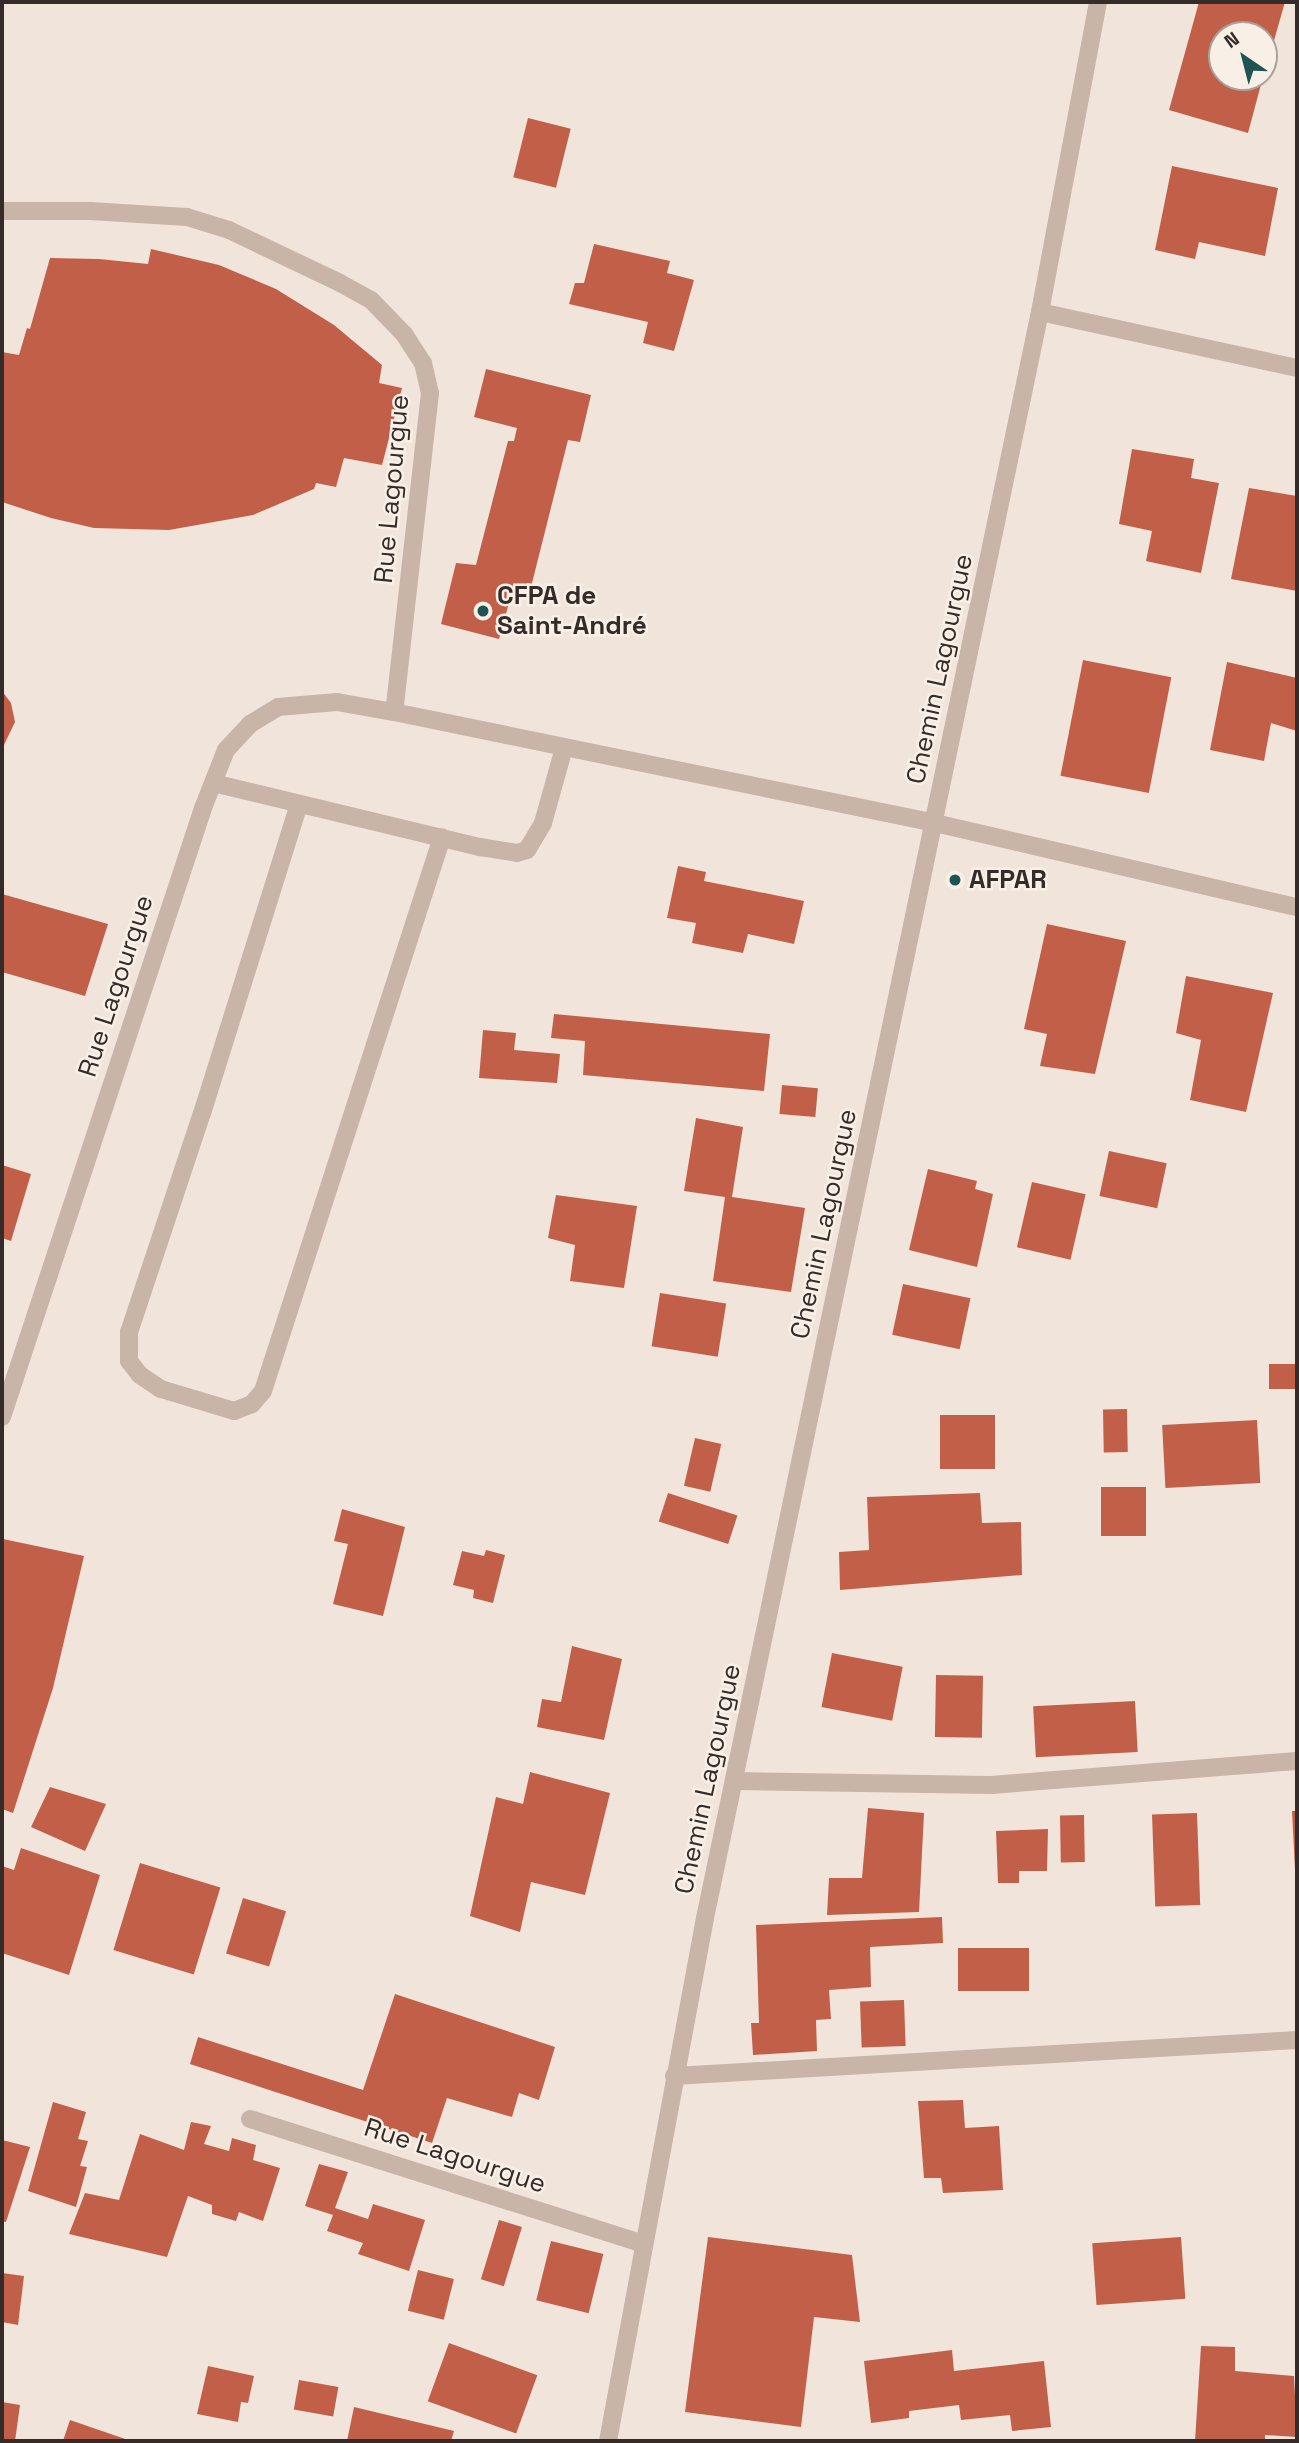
<!DOCTYPE html>
<meta charset="utf-8">
<style>
body{margin:0}
#map{position:relative;width:1299px;height:2443px;overflow:hidden;background:#f1e5db;font-family:"Space Grotesk",sans-serif}
div>[style]{position:absolute}
.building>*{inset:0;background:#c15f49;transform-origin:0 0}
.service>*{height:18px;margin:-9px;padding:0 9px;transform-origin:9px;border-radius:9px;background:#c8b5a7}
.minor>*{height:18px;margin:-9px;padding:0 9px;transform-origin:9px;border-radius:9px;background:#c8b5a7}
.tertiary>*{height:18px;margin:-9px;padding:0 9px;transform-origin:9px;border-radius:9px;background:#c8b5a7}
.dots>*{width:19px;height:19px;translate:-50% -50%;box-sizing:border-box;border:4px solid #f8f0e7;border-radius:50%}
span{translate:-50% -50%;white-space:nowrap;text-align:center;line-height:1.15;-webkit-text-stroke:5px #f8f0e7;paint-order:stroke}
.street-label{font-size:26px;color:#352b28}
.poi-label{font-size:26px;color:#352b28;font-weight:700}
.left{translate:0 -50%;text-align:left}
.frame{position:absolute;inset:0;border:4px solid #352b28;pointer-events:none}
.north{position:absolute;left:1208px;top:21px;width:70px;height:70px;box-sizing:border-box;background:#f8f0e7;border:2px solid #aaa19b;border-radius:50%;rotate:325deg;font-size:19px;font-weight:700;line-height:28px;text-align:center;color:#352b28}
.north::after{content:'';display:block;margin:auto;width:24px;height:32px;background:#1f5455;clip-path:polygon(50% 0,100% 100%,50% 72%,0 100%)}
</style>
<div id="map">
<div class="building">
<div style="clip-path:polygon(1199px 2px,1285px 2px,1265px 72px,1264px 35px,1222px 35px,1222px 77px,1263px 77px,1248px 133px,1169px 110px)"></div>
<div style="left:528px;top:118px;width:44px;height:61px;rotate:14deg"></div>
<div style="clip-path:polygon(1172px 166px,1278px 188px,1265px 256px,1199px 242px,1195px 259px,1155px 250px)"></div>
<div style="clip-path:polygon(594px 244px,670px 261px,667px 273px,694px 280px,674px 351px,643px 343px,648px 322px,569px 304px,575px 283px,584px 283px)"></div>
<div style="clip-path:polygon(151px 249px,219px 265px,276px 289px,334px 325px,382px 365px,379px 383px,402px 388px,382px 465px,344px 458px,336px 487px,316px 483px,314px 489px,253px 515px,169px 530px,94px 528px,51px 518px,2px 502px,2px 352px,19px 355px,27px 328px,30px 329px,50px 258px,99px 259px,148px 264px)"></div>
<div style="clip-path:polygon(486px 369px,591px 395px,580px 442px,568px 440px,529px 595px,512px 592px,499px 639px,441px 624px,456px 563px,476px 565px,508px 441px,514px 441px,517px 428px,474px 417px)"></div>
<div style="clip-path:polygon(1132px 449px,1194px 459px,1191px 478px,1219px 483px,1201px 573px,1146px 561px,1152px 531px,1119px 524px)"></div>
<div style="clip-path:polygon(1249px 488px,1297px 496px,1297px 591px,1231px 579px)"></div>
<div style="left:1083px;top:660px;width:90px;height:118px;rotate:11deg"></div>
<div style="clip-path:polygon(1227px 662px,1297px 678px,1297px 731px,1271px 723px,1264px 761px,1210px 750px)"></div>
<div style="clip-path:polygon(2px 691px,11px 703px,15px 722px,2px 749px)"></div>
<div style="clip-path:polygon(678px 866px,706px 872px,704px 881px,804px 901px,794px 944px,748px 934px,743px 953px,692px 943px,696px 923px,667px 918px)"></div>
<div style="clip-path:polygon(2px 894px,108px 924px,85px 996px,2px 972px)"></div>
<div style="clip-path:polygon(1047px 924px,1126px 941px,1095px 1074px,1040px 1066px,1047px 1034px,1024px 1029px)"></div>
<div style="clip-path:polygon(1186px 976px,1273px 993px,1246px 1112px,1190px 1100px,1201px 1040px,1176px 1033px)"></div>
<div style="clip-path:polygon(554px 1014px,770px 1034px,764px 1091px,583px 1075px,585px 1041px,551px 1038px)"></div>
<div style="clip-path:polygon(483px 1030px,516px 1033px,514px 1050px,560px 1054px,557px 1083px,479px 1078px)"></div>
<div style="left:782px;top:1085px;width:36px;height:29px;rotate:5deg"></div>
<div style="clip-path:polygon(696px 1118px,743px 1127px,732px 1197px,805px 1208px,791px 1292px,713px 1281px,725px 1197px,684px 1191px)"></div>
<div style="left:1109px;top:1151px;width:59px;height:46px;rotate:12deg"></div>
<div style="clip-path:polygon(2px 1165px,31px 1174px,11px 1241px,2px 1238px)"></div>
<div style="clip-path:polygon(928px 1169px,977px 1181px,975px 1189px,993px 1194px,977px 1267px,909px 1250px)"></div>
<div style="left:1032px;top:1182px;width:55px;height:67px;rotate:13deg"></div>
<div style="clip-path:polygon(556px 1195px,637px 1206px,624px 1288px,570px 1281px,575px 1245px,548px 1238px)"></div>
<div style="left:903px;top:1284px;width:69px;height:52px;rotate:12deg"></div>
<div style="left:660px;top:1293px;width:67px;height:54px;rotate:9deg"></div>
<div style="left:1269px;top:1364px;width:28px;height:25px"></div>
<div style="left:1127px;top:1409px;width:43px;height:24px;rotate:89deg"></div>
<div style="left:940px;top:1415px;width:55px;height:54px"></div>
<div style="left:1257px;top:1420px;width:63px;height:95px;rotate:87deg"></div>
<div style="left:695px;top:1438px;width:27px;height:49px;rotate:13deg"></div>
<div style="left:1146px;top:1487px;width:49px;height:45px;rotate:90deg"></div>
<div style="left:668px;top:1493px;width:73px;height:30px;rotate:18deg"></div>
<div style="clip-path:polygon(980px 1493px,982px 1523px,1021px 1522px,1022px 1575px,840px 1590px,839px 1552px,869px 1550px,867px 1497px)"></div>
<div style="clip-path:polygon(342px 1509px,405px 1527px,383px 1616px,333px 1604px,348px 1544px,334px 1541px)"></div>
<div style="clip-path:polygon(3px 1539px,84px 1556px,53px 1688px,13px 1813px,2px 1809px)"></div>
<div style="clip-path:polygon(486px 1550px,505px 1555px,493px 1603px,473px 1598px,474px 1590px,453px 1585px,462px 1551px,484px 1556px)"></div>
<div style="clip-path:polygon(572px 1646px,622px 1659px,604px 1740px,537px 1727px,542px 1699px,561px 1702px)"></div>
<div style="left:832px;top:1653px;width:72px;height:55px;rotate:11deg"></div>
<div style="left:936px;top:1675px;width:47px;height:62px;rotate:1deg"></div>
<div style="left:1135px;top:1701px;width:51px;height:102px;rotate:87deg"></div>
<div style="clip-path:polygon(530px 1772px,610px 1793px,585px 1895px,531px 1882px,520px 1932px,470px 1916px,496px 1797px,523px 1804px)"></div>
<div style="clip-path:polygon(50px 1787px,106px 1804px,85px 1851px,31px 1827px)"></div>
<div style="clip-path:polygon(868px 1808px,924px 1813px,919px 1912px,827px 1915px,829px 1878px,862px 1878px)"></div>
<div style="clip-path:polygon(1292px 1811px,1297px 1811px,1297px 1870px,1295px 1870px)"></div>
<div style="left:1197px;top:1813px;width:92px;height:45px;rotate:88deg"></div>
<div style="left:1084px;top:1815px;width:47px;height:24px;rotate:89deg"></div>
<div style="clip-path:polygon(1048px 1829px,1047px 1871px,1019px 1871px,1019px 1883px,998px 1883px,996px 1831px)"></div>
<div style="clip-path:polygon(21px 1848px,100px 1875px,69px 1975px,2px 1953px,2px 1866px,14px 1870px)"></div>
<div style="left:140px;top:1863px;width:84px;height:91px;rotate:17deg"></div>
<div style="left:243px;top:1898px;width:45px;height:58px;rotate:17deg"></div>
<div style="clip-path:polygon(942px 1917px,943px 1943px,870px 1947px,871px 1987px,829px 1990px,831px 2019px,816px 2020px,817px 2051px,753px 2055px,751px 2023px,759px 2023px,756px 1925px)"></div>
<div style="left:958px;top:1948px;width:71px;height:43px"></div>
<div style="clip-path:polygon(395px 1994px,555px 2047px,539px 2100px,519px 2093px,512px 2117px,447px 2098px,432px 2143px,190px 2064px,198px 2037px,363px 2090px)"></div>
<div style="left:904px;top:2000px;width:46px;height:44px;rotate:88deg"></div>
<div style="clip-path:polygon(963px 2100px,965px 2128px,999px 2126px,1003px 2190px,943px 2193px,941px 2178px,924px 2178px,918px 2101px)"></div>
<div style="clip-path:polygon(53px 2102px,86px 2112px,78px 2139px,88px 2141px,80px 2166px,87px 2167px,76px 2207px,28px 2191px)"></div>
<div style="clip-path:polygon(191px 2122px,211px 2126px,204px 2144px,229px 2151px,232px 2138px,256px 2145px,253px 2160px,280px 2168px,263px 2221px,239px 2212px,236px 2221px,212px 2214px,212px 2205px,188px 2196px,167px 2257px,69px 2234px,85px 2193px,119px 2200px,140px 2134px,184px 2150px)"></div>
<div style="clip-path:polygon(2px 2140px,30px 2147px,6px 2222px,2px 2221px)"></div>
<div style="clip-path:polygon(319px 2164px,348px 2172px,335px 2208px,368px 2219px,373px 2204px,425px 2220px,409px 2271px,358px 2254px,363px 2243px,327px 2231px,333px 2215px,305px 2206px)"></div>
<div style="left:499px;top:2220px;width:24px;height:62px;rotate:17deg"></div>
<div style="clip-path:polygon(708px 2237px,852px 2255px,860px 2322px,814px 2317px,801px 2427px,685px 2412px)"></div>
<div style="left:1181px;top:2237px;width:62px;height:89px;rotate:86deg"></div>
<div style="left:551px;top:2241px;width:54px;height:61px;rotate:14deg"></div>
<div style="left:418px;top:2270px;width:37px;height:42px;rotate:14deg"></div>
<div style="clip-path:polygon(2px 2273px,24px 2276px,18px 2325px,2px 2322px)"></div>
<div style="left:449px;top:2343px;width:94px;height:62px;rotate:20deg"></div>
<div style="clip-path:polygon(1201px 2346px,1235px 2347px,1235px 2371px,1294px 2376px,1297px 2437px,1265px 2435px,1265px 2441px,1195px 2441px)"></div>
<div style="clip-path:polygon(952px 2350px,954px 2371px,1044px 2361px,1051px 2427px,1012px 2431px,1010px 2415px,961px 2420px,959px 2405px,909px 2411px,909px 2418px,871px 2423px,864px 2361px)"></div>
<div style="clip-path:polygon(208px 2366px,254px 2376px,248px 2403px,241px 2402px,238px 2422px,197px 2414px)"></div>
<div style="left:299px;top:2380px;width:40px;height:30px;rotate:10deg"></div>
<div style="clip-path:polygon(2px 2402px,20px 2405px,15px 2441px,2px 2441px)"></div>
<div style="clip-path:polygon(354px 2407px,454px 2431px,451px 2441px,347px 2441px)"></div>
<div style="clip-path:polygon(70px 2420px,131px 2441px,63px 2441px)"></div>
</div>
<div class="service">
<div style="left:213px;top:783px;width:275px;rotate:13.5deg"></div>
<div style="left:480px;top:847px;width:37px;rotate:9deg"></div>
<div style="left:517px;top:853px;width:10px;rotate:-17deg"></div>
<div style="left:527px;top:850px;width:31px;rotate:-59deg"></div>
<div style="left:543px;top:823px;width:78px;rotate:-74.4deg"></div>
<div style="left:299px;top:804px;width:324px;rotate:107.4deg"></div>
<div style="left:202px;top:1113px;width:231px;rotate:108.4deg"></div>
<div style="left:129px;top:1332px;width:29px;rotate:90deg"></div>
<div style="left:129px;top:1361px;width:18px;rotate:52deg"></div>
<div style="left:140px;top:1375px;width:25px;rotate:34deg"></div>
<div style="left:161px;top:1389px;width:76px;rotate:16.8deg"></div>
<div style="left:234px;top:1411px;width:19px;rotate:-21deg"></div>
<div style="left:252px;top:1404px;width:17px;rotate:-50deg"></div>
<div style="left:263px;top:1391px;width:582px;rotate:-72.09deg"></div>
</div>
<div class="minor">
<div style="left:2px;top:211px;width:88px"></div>
<div style="left:90px;top:211px;width:97px;rotate:3.5deg"></div>
<div style="left:187px;top:217px;width:44px;rotate:17.2deg"></div>
<div style="left:229px;top:230px;width:123px;rotate:25.5deg"></div>
<div style="left:340px;top:283px;width:35px;rotate:29deg"></div>
<div style="left:371px;top:300px;width:47px;rotate:45.9deg"></div>
<div style="left:404px;top:334px;width:35px;rotate:57deg"></div>
<div style="left:423px;top:363px;width:31px;rotate:77deg"></div>
<div style="left:430px;top:393px;width:321px;rotate:96.4deg"></div>
<div style="left:1040px;top:312px;width:263px;rotate:12.3deg"></div>
<div style="left:2px;top:1417px;width:641px;rotate:-71.73deg"></div>
<div style="left:203px;top:808px;width:62px;rotate:-68.4deg"></div>
<div style="left:226px;top:750px;width:35px;rotate:-47deg"></div>
<div style="left:250px;top:724px;width:33px;rotate:-31deg"></div>
<div style="left:278px;top:707px;width:59px;rotate:-4.8deg"></div>
<div style="left:337px;top:702px;width:58px;rotate:10deg"></div>
<div style="left:394px;top:712px;width:552px;rotate:11.59deg"></div>
<div style="left:935px;top:823px;width:372px;rotate:13.1deg"></div>
<div style="left:735px;top:1781px;width:256px;rotate:0.9deg"></div>
<div style="left:991px;top:1785px;width:307px;rotate:-4.5deg"></div>
<div style="left:674px;top:2076px;width:624px;rotate:-3.31deg"></div>
<div style="left:250px;top:2119px;width:412px;rotate:17.6deg"></div>
</div>
<div class="tertiary">
<div style="left:608px;top:2441px;width:532px;rotate:-79.49deg"></div>
<div style="left:705px;top:1918px;width:1641px;rotate:-78.22deg"></div>
<div style="left:1040px;top:312px;width:315px;rotate:-79.4deg"></div>
</div>
<div class="dots">
<div style="left:483px;top:611px;background:#1f5455"></div>
<div style="left:955px;top:880px;background:#1f5455"></div>
</div>
<div class="street-label">
<span style="left:392px;top:489px;rotate:-85deg">Rue Lagourgue</span>
<span style="left:940px;top:669px;rotate:-78deg">Chemin Lagourgue</span>
<span style="left:116px;top:986px;rotate:-72deg">Rue Lagourgue</span>
<span style="left:824px;top:1224px;rotate:-78deg">Chemin Lagourgue</span>
<span style="left:708px;top:1779px;rotate:-78deg">Chemin Lagourgue</span>
<span style="left:455px;top:2156px;rotate:18deg">Rue Lagourgue</span>
</div>
<div class="poi-label">
<span class="left" style="left:497px;top:611px">CFPA de<br>Saint-André</span>
<span class="left" style="left:969px;top:880px">AFPAR</span>
</div>
<div class="frame"></div>
<div class="north">N</div>
</div>
